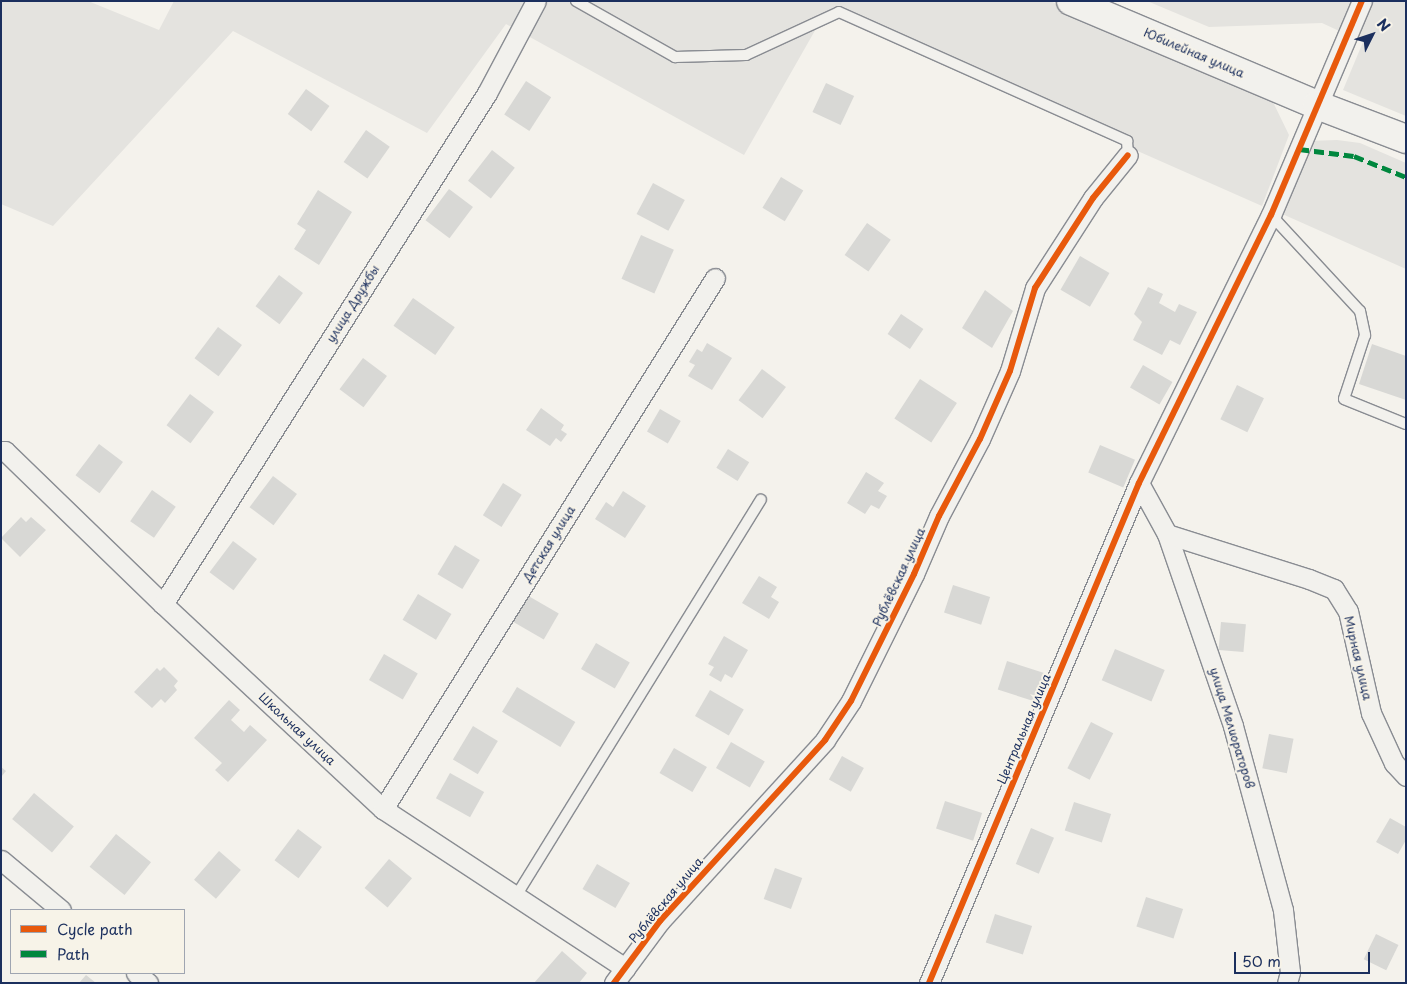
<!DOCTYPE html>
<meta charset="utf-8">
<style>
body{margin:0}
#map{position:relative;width:1407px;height:984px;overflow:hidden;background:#f4f2ec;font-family:"Playpen Sans",sans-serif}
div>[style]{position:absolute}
.green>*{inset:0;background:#e4e3df}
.building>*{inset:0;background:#d8d8d5;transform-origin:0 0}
.roads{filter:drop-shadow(1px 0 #898c92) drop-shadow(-1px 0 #898c92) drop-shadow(0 1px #898c92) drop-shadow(0 -1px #898c92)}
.service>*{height:10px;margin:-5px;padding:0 5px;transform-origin:5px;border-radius:5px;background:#f2f1ed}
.minor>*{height:19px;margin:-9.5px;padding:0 9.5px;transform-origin:9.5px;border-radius:9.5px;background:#f2f1ed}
.trunk>*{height:28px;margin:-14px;padding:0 14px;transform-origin:14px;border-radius:14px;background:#f2f1ed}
.quiet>*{height:5px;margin-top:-2.5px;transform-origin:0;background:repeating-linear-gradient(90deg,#00873e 0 10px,transparent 0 15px)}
.cycleway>*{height:6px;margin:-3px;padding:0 3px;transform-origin:3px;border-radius:3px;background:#e8590c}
span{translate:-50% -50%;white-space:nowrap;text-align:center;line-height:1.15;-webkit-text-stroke:4px #f7f3e8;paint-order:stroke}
.street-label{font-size:12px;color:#1b2f5e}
.frame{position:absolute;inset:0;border:2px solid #1b2f5e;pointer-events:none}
.legend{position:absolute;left:10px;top:909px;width:175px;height:65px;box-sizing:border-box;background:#f7f3e8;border:1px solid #9fa5b1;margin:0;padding:6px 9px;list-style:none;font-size:15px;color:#1b2f5e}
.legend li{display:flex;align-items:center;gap:10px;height:25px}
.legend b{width:25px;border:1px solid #9fa5b1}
.north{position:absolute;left:1347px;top:10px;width:50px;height:50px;-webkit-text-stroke:4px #f7f3e8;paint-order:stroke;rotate:49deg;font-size:14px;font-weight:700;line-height:20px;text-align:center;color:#1b2f5e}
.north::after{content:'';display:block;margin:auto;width:18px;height:22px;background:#1b2f5e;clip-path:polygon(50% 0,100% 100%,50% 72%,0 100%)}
.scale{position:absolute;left:1234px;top:952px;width:136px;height:22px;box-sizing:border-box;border:2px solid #1b2f5e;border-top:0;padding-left:6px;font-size:15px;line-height:18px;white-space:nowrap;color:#1b2f5e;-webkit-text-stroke:4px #f7f3e8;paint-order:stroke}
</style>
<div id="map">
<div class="green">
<div style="clip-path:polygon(1px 1px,88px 1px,159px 30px,174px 1px,1050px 1px,1272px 100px,1289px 135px,1262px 206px,825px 13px,744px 155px,506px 24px,427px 133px,233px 31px,53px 226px,1px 204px)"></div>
<div style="clip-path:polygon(1147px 1px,1406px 1px,1406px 116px,1343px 90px,1363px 42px,1322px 23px,1209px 27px)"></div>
<div style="clip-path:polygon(1337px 140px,1360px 143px,1406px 163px,1406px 269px,1280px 213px,1308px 141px)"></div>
</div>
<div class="building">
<div style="left:526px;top:81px;width:30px;height:40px;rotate:33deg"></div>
<div style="left:826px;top:83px;width:31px;height:32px;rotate:25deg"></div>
<div style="left:306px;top:89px;width:29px;height:31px;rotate:36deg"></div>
<div style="left:366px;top:130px;width:29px;height:39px;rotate:35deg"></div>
<div style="left:492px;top:150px;width:29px;height:39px;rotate:38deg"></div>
<div style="left:781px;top:177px;width:26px;height:36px;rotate:31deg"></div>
<div style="left:653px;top:183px;width:36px;height:35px;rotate:28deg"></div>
<div style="left:449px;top:189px;width:30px;height:39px;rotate:37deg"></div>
<div style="clip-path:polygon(318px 190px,352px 212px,319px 265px,294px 249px,306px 230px,297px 224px)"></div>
<div style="left:867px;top:223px;width:29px;height:39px;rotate:35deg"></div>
<div style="left:641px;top:235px;width:36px;height:48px;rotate:24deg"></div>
<div style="left:1080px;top:256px;width:34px;height:39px;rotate:30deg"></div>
<div style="left:279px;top:275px;width:30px;height:39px;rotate:37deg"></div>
<div style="clip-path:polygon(1148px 287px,1163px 294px,1159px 303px,1175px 312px,1179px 304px,1197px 312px,1180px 345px,1170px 340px,1162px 355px,1133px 340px,1142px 322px,1134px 314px)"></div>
<div style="clip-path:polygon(985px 290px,1013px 311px,992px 348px,962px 328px)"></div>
<div style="left:413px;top:298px;width:51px;height:34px;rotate:35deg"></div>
<div style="left:901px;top:314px;width:27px;height:24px;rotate:34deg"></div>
<div style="left:218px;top:327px;width:30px;height:39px;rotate:37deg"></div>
<div style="clip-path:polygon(707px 343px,732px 358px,712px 390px,688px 376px,695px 365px,689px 362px,697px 349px,702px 352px)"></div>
<div style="clip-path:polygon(1372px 344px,1406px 356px,1406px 400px,1359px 384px)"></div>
<div style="left:363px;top:358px;width:30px;height:39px;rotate:37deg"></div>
<div style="left:1143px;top:365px;width:34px;height:26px;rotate:30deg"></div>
<div style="left:762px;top:369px;width:30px;height:39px;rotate:37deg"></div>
<div style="left:920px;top:379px;width:44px;height:47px;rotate:33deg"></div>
<div style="left:1237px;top:385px;width:30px;height:38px;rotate:26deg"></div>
<div style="left:190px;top:394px;width:30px;height:39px;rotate:37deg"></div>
<div style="clip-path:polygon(541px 408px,564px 425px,561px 430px,567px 434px,561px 442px,556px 438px,550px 446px,526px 430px)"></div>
<div style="left:660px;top:409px;width:24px;height:26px;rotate:30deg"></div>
<div style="left:99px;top:444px;width:30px;height:39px;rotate:37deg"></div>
<div style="left:1100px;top:445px;width:38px;height:30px;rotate:23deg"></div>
<div style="left:728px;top:449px;width:25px;height:22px;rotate:32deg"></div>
<div style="clip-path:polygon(866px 472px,884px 483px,878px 491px,887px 496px,879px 509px,871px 505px,865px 514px,847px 503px)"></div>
<div style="left:273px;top:476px;width:30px;height:39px;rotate:37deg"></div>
<div style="left:503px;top:483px;width:22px;height:38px;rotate:32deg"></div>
<div style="left:152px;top:490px;width:29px;height:38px;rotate:35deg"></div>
<div style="clip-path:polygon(623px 491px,646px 506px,625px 538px,595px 519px,606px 502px,613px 507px)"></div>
<div style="clip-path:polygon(21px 517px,26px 522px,31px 517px,46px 530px,20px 557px,1px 538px)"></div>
<div style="left:233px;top:541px;width:30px;height:39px;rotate:37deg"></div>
<div style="left:455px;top:545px;width:29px;height:34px;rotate:31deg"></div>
<div style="clip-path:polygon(759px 576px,777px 587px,771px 597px,779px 602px,769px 619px,742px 603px)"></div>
<div style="left:953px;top:585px;width:39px;height:29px;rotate:18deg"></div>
<div style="left:418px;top:594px;width:39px;height:30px;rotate:31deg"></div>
<div style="left:525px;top:594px;width:39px;height:30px;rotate:30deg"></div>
<div style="left:1221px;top:622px;width:25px;height:28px;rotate:5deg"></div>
<div style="clip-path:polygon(724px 636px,748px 650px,732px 678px,725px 674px,721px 682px,709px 675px,714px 667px,708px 664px)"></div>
<div style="left:596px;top:643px;width:39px;height:30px;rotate:30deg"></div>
<div style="left:1115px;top:649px;width:54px;height:34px;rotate:23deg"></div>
<div style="left:384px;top:654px;width:39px;height:30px;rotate:30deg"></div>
<div style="left:1007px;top:661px;width:39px;height:30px;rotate:18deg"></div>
<div style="clip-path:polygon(164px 667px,178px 681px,174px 686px,177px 690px,165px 703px,161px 699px,152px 708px,134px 692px,157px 668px,160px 671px)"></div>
<div style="left:517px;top:687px;width:68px;height:29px;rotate:31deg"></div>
<div style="left:710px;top:690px;width:39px;height:30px;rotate:30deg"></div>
<div style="clip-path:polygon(229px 700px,240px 710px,231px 720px,244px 732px,250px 725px,267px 740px,228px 782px,215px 770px,222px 763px,194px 738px)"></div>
<div style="left:1091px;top:722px;width:25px;height:52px;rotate:27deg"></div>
<div style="left:473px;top:726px;width:29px;height:39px;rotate:31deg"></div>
<div style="left:1269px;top:734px;width:25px;height:35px;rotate:11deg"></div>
<div style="left:731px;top:742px;width:39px;height:30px;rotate:30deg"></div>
<div style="left:674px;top:748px;width:38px;height:29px;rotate:30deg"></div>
<div style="left:842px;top:756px;width:25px;height:27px;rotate:29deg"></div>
<div style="clip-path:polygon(1px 767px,6px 771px,1px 777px)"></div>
<div style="left:450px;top:773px;width:39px;height:29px;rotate:29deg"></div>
<div style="left:34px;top:793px;width:52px;height:34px;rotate:40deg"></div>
<div style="left:945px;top:801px;width:39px;height:29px;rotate:18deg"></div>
<div style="left:1074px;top:802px;width:39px;height:30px;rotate:18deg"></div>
<div style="clip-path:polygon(1390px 818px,1406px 827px,1406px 840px,1398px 854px,1376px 842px)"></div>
<div style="left:1031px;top:828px;width:25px;height:39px;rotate:23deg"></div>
<div style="left:298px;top:829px;width:30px;height:39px;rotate:37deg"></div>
<div style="left:116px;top:834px;width:45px;height:42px;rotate:39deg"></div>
<div style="left:219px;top:851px;width:29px;height:38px;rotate:41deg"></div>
<div style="left:389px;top:859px;width:30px;height:38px;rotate:40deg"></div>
<div style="left:597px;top:864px;width:38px;height:29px;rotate:30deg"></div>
<div style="left:775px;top:868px;width:29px;height:33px;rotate:20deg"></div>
<div style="left:1146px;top:897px;width:39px;height:31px;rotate:18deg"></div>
<div style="left:995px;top:914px;width:39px;height:30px;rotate:18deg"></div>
<div style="left:1376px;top:934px;width:25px;height:28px;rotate:26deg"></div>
<div style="clip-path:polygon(562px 951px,587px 973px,579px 983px,534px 983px)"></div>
<div style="clip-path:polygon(86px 975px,96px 983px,79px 983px)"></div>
</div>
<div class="roads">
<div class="service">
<div style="left:576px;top:1px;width:114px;rotate:29.5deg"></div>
<div style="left:675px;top:57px;width:71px;rotate:-1.6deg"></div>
<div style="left:746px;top:55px;width:102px;rotate:-24.8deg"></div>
<div style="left:839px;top:12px;width:316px;rotate:24.1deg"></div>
<div style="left:1127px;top:141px;width:14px;rotate:86deg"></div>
<div style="left:1271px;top:215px;width:131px;rotate:47.2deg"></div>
<div style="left:1360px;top:311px;width:25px;rotate:78deg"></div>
<div style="left:1365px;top:335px;width:67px;rotate:108.2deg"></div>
<div style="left:1344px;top:399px;width:67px;rotate:22deg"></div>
<div style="left:516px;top:896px;width:466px;rotate:-58.3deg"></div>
</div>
<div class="minor">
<div style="left:1px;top:451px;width:4px"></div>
<div style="left:5px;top:451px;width:220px;rotate:44.1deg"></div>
<div style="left:163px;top:604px;width:301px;rotate:43deg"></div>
<div style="left:383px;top:809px;width:290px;rotate:33.3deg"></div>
<div style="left:1139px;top:483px;width:58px;rotate:61.2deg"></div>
<div style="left:1167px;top:534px;width:203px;rotate:71deg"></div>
<div style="left:1233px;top:726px;width:191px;rotate:74.8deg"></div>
<div style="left:1283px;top:910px;width:62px;rotate:83.6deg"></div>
<div style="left:1290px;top:972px;width:11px;rotate:105deg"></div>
<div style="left:1167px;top:534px;width:149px;rotate:17.6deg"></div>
<div style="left:1309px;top:579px;width:27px;rotate:22deg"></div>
<div style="left:1334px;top:589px;width:26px;rotate:58deg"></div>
<div style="left:1348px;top:611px;width:105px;rotate:77.3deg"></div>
<div style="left:1371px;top:713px;width:55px;rotate:65.3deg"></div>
<div style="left:1394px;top:763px;width:18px;rotate:47deg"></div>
<div style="left:163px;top:604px;width:605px;rotate:-57.62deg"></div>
<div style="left:487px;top:93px;width:104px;rotate:-62deg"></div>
<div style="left:383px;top:809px;width:626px;rotate:-57.98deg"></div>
<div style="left:1px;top:860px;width:78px;rotate:39.8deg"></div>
<div style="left:136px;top:973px;width:16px;rotate:40deg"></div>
<div style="left:614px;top:983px;width:77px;rotate:-53.4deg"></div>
<div style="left:660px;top:921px;width:245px;rotate:-47.6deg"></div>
<div style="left:825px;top:740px;width:47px;rotate:-56.3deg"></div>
<div style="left:851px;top:701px;width:142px;rotate:-63.6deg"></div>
<div style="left:914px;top:574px;width:63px;rotate:-66.7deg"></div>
<div style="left:939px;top:516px;width:87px;rotate:-62deg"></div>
<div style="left:980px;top:439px;width:74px;rotate:-66.2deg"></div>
<div style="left:1010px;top:371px;width:87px;rotate:-73.2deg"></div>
<div style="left:1035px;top:288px;width:107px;rotate:-57.2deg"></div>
<div style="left:1093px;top:198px;width:55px;rotate:-50.9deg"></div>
<div style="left:929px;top:983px;width:542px;rotate:-67.22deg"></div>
<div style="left:1139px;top:483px;width:299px;rotate:-63.8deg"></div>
<div style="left:1271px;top:215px;width:233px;rotate:-67deg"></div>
</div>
<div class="trunk">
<div style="left:1071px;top:1px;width:267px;rotate:22.9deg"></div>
<div style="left:1317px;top:105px;width:95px;rotate:20.9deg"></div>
</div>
</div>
<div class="quiet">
<div style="left:1299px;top:149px;width:55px;rotate:7.3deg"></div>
<div style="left:1354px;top:156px;width:56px;rotate:22deg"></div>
</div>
<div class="cycleway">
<div style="left:614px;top:983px;width:77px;rotate:-53.4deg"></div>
<div style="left:660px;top:921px;width:245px;rotate:-47.6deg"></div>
<div style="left:825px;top:740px;width:47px;rotate:-56.3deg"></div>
<div style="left:851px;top:701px;width:142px;rotate:-63.6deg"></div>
<div style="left:914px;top:574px;width:63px;rotate:-66.7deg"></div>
<div style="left:939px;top:516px;width:87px;rotate:-62deg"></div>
<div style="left:980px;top:439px;width:74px;rotate:-66.2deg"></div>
<div style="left:1010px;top:371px;width:87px;rotate:-73.2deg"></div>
<div style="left:1035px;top:288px;width:107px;rotate:-57.2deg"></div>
<div style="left:1093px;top:198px;width:55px;rotate:-50.9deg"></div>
<div style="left:929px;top:983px;width:542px;rotate:-67.22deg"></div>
<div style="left:1139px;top:483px;width:299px;rotate:-63.8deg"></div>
<div style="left:1271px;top:215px;width:233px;rotate:-67deg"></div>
</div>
<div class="street-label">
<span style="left:1194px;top:53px;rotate:23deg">Юбилейная улица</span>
<span style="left:353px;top:304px;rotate:-58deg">улица Дружбы</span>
<span style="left:549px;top:544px;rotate:-58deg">Детская улица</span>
<span style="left:899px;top:577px;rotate:-65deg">Рублёвская улица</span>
<span style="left:1358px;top:658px;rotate:77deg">Мирная улица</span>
<span style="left:1232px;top:728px;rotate:73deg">улица Мелиораторов</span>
<span style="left:297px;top:729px;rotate:43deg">Школьная улица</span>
<span style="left:1024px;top:729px;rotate:-67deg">Центральная улица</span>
<span style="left:666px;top:900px;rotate:-50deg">Рублёвская улица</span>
</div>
<div class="frame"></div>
<ul class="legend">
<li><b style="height:6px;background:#e8590c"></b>Cycle path</li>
<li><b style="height:6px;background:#00873e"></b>Path</li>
</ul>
<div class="north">N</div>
<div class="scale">50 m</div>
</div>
